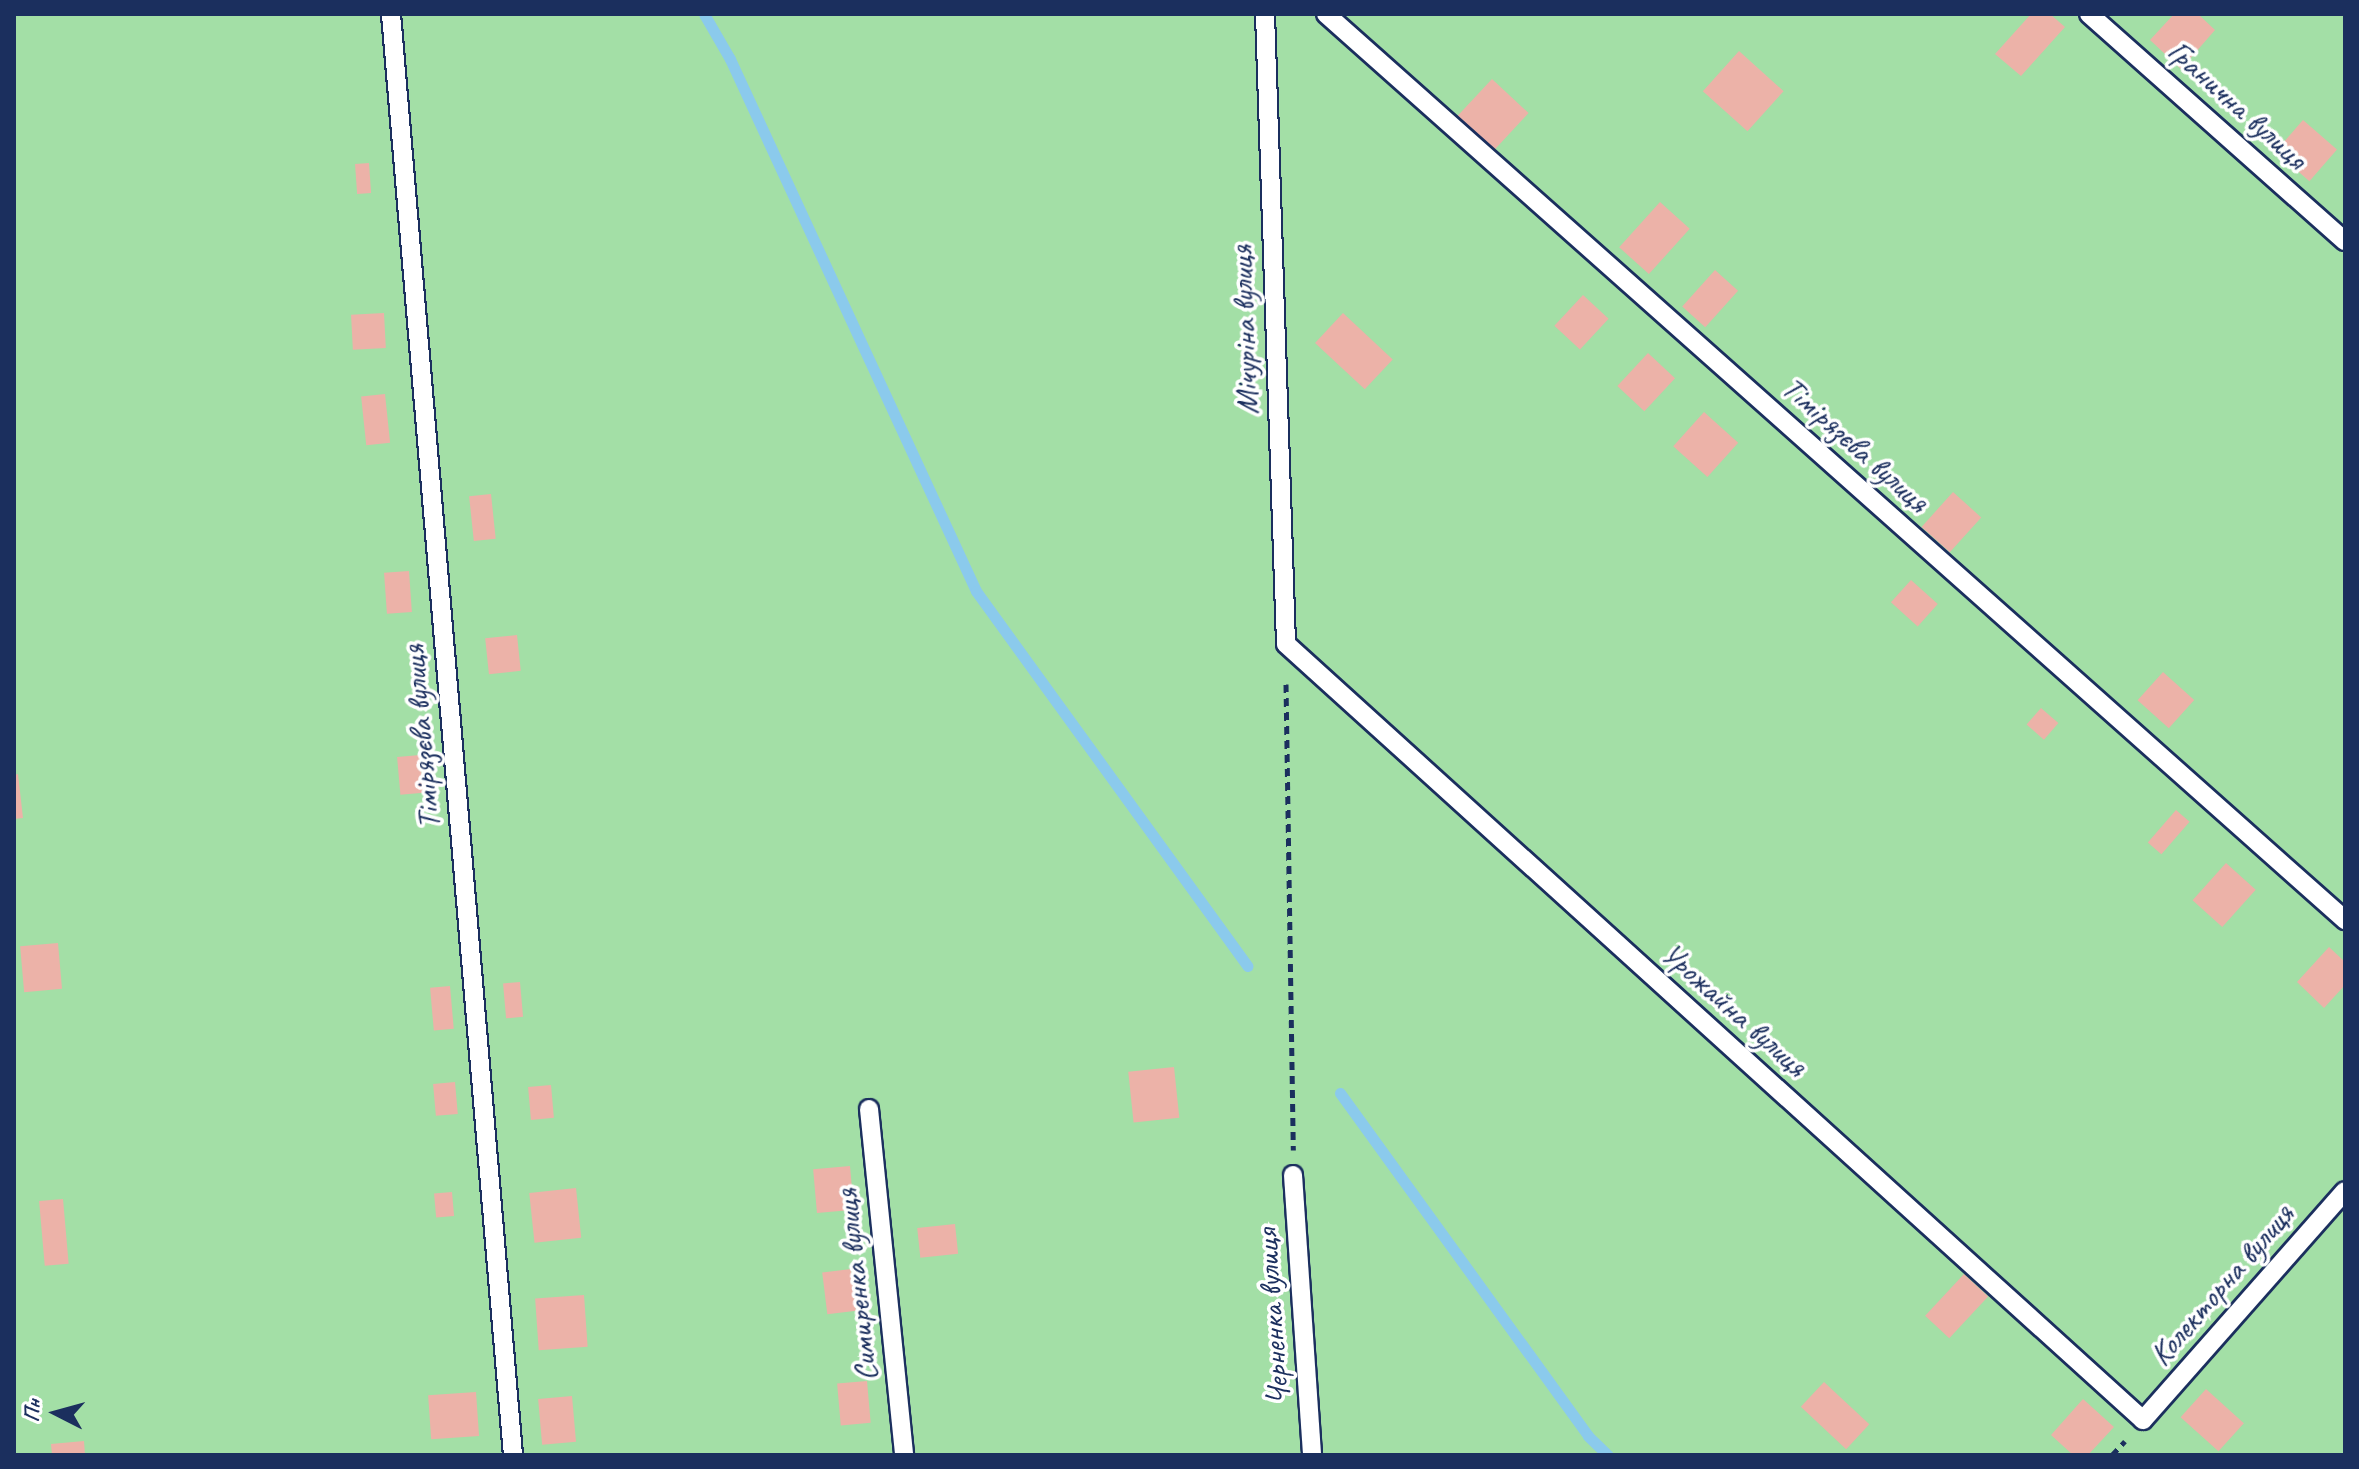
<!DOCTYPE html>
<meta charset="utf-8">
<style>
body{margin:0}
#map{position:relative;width:2359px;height:1469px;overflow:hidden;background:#f9e8e5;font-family:Caveat,sans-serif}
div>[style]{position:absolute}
.green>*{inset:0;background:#a3dfa6;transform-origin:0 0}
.stream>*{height:11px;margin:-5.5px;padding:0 5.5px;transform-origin:5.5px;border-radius:5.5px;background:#8bcaec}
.building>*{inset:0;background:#ecb2a8;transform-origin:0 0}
.path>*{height:5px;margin-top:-2.5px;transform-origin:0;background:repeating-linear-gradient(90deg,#1b2f5e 0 8px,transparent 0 14px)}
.roads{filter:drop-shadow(2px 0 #1b2f5e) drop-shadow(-2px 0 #1b2f5e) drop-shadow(0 2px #1b2f5e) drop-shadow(0 -2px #1b2f5e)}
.service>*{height:18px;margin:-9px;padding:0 9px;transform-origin:9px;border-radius:9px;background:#fff}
span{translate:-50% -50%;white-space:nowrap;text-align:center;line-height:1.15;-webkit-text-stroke:7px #fff;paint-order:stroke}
.street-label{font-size:32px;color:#1b2f5e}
.frame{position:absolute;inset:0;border:16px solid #1b2f5e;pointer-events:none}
.north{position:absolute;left:16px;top:1373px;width:80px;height:80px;-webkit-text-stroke:6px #fff;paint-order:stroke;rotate:276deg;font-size:22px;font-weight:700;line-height:32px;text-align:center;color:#1b2f5e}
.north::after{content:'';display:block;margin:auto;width:28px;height:36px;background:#1b2f5e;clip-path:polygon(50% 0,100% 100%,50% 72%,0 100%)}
</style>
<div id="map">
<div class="green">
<div style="left:14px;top:14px;width:2331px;height:1441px"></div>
</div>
<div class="stream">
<div style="left:704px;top:14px;width:52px;rotate:60deg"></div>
<div style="left:730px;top:59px;width:586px;rotate:65.18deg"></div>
<div style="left:976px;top:591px;width:463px;rotate:54.1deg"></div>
<div style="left:1340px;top:1093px;width:423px;rotate:54.1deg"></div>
<div style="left:1588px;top:1436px;width:28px;rotate:44deg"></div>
</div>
<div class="building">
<div style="clip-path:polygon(2031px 14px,2050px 14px,2065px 27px,2021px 76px,1995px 54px)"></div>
<div style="clip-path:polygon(2174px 14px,2198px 14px,2215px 30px,2181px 69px,2150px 40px)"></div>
<div style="left:1739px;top:51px;width:60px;height:54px;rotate:42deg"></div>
<div style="left:1492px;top:79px;width:50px;height:51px;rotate:43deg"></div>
<div style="left:2303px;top:120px;width:45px;height:42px;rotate:41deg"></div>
<div style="left:369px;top:163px;width:30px;height:14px;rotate:86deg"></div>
<div style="left:1660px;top:202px;width:40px;height:61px;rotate:42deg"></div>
<div style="left:1715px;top:270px;width:31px;height:49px;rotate:42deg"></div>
<div style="left:1583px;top:295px;width:35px;height:42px;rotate:43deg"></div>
<div style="left:384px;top:313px;width:35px;height:33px;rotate:87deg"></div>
<div style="left:1343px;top:313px;width:68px;height:41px;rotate:43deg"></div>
<div style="left:1648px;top:353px;width:37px;height:45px;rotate:43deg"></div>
<div style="left:385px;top:394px;width:49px;height:24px;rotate:84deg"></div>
<div style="left:1704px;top:412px;width:46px;height:46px;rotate:42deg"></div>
<div style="left:1953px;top:492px;width:38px;height:47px;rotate:42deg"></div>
<div style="left:491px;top:494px;width:45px;height:22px;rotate:84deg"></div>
<div style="left:409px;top:571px;width:41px;height:25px;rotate:86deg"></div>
<div style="left:1911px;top:580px;width:36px;height:30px;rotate:42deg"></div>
<div style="left:517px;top:635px;width:36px;height:32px;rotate:84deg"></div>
<div style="left:2163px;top:672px;width:42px;height:38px;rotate:42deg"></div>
<div style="left:2041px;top:708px;width:23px;height:22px;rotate:41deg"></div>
<div style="left:420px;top:755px;width:38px;height:23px;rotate:85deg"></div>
<div style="clip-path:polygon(18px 774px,23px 818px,14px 819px,14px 775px)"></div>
<div style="left:2176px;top:810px;width:18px;height:43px;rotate:41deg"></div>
<div style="left:2226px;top:863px;width:40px;height:50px;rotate:42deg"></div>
<div style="left:58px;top:943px;width:46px;height:38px;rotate:85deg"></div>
<div style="clip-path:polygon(2329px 947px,2345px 962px,2345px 985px,2324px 1008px,2297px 982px)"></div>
<div style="left:520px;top:982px;width:35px;height:17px;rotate:85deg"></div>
<div style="left:450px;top:986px;width:43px;height:20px;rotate:85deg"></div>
<div style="left:1174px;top:1067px;width:51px;height:46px;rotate:84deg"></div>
<div style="left:455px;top:1082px;width:32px;height:22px;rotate:85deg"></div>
<div style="left:551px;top:1085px;width:33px;height:23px;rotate:85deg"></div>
<div style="left:850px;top:1166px;width:44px;height:37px;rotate:85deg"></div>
<div style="left:576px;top:1188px;width:50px;height:47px;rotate:84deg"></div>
<div style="left:452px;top:1192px;width:24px;height:18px;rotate:85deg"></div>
<div style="left:63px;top:1199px;width:65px;height:24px;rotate:85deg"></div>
<div style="left:955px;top:1224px;width:30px;height:38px;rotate:84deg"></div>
<div style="left:851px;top:1269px;width:42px;height:29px;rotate:83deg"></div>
<div style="left:1964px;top:1274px;width:33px;height:57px;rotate:43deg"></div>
<div style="left:584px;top:1295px;width:52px;height:49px;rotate:86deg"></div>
<div style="left:867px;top:1381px;width:42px;height:30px;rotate:85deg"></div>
<div style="left:1824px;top:1382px;width:62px;height:34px;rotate:43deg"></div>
<div style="left:2206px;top:1389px;width:51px;height:38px;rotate:42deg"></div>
<div style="left:476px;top:1392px;width:44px;height:48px;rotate:86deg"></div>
<div style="left:572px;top:1396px;width:46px;height:34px;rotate:85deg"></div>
<div style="clip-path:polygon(2083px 1399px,2114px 1427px,2088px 1455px,2073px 1455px,2051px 1435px)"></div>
<div style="clip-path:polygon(84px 1441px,85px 1455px,52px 1455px,51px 1444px)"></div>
</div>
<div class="path">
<div style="left:1286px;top:684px;width:466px;rotate:89.1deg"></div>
<div style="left:2112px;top:1455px;width:19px;rotate:-47deg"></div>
</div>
<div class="roads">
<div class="service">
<div style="left:391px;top:14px;width:1446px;rotate:85.16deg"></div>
<div style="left:1265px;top:14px;width:630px;rotate:88.09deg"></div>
<div style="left:1286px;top:644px;width:1156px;rotate:42.16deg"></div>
<div style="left:2143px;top:1420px;width:305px;rotate:-48.6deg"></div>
<div style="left:1326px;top:14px;width:1364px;rotate:41.64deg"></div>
<div style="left:2089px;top:14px;width:342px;rotate:41.6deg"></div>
<div style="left:869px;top:1109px;width:348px;rotate:84.2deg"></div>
<div style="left:1293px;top:1175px;width:281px;rotate:86.1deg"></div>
</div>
</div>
<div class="street-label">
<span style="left:2237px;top:105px;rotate:42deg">Гранична вулиця</span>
<span style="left:1245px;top:330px;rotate:-92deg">Мічуріна вулиця</span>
<span style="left:1855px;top:445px;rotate:42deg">Тімірязєва вулиця</span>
<span style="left:422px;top:737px;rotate:-95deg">Тімірязєва вулиця</span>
<span style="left:1734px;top:1010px;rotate:42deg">Урожайна вулиця</span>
<span style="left:857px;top:1285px;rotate:-96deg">Симиренка вулиця</span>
<span style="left:2222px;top:1285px;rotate:-49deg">Колекторна вулиця</span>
<span style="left:1273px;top:1317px;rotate:-94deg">Черненка вулиця</span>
</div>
<div class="frame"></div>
<div class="north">Пн</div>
</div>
